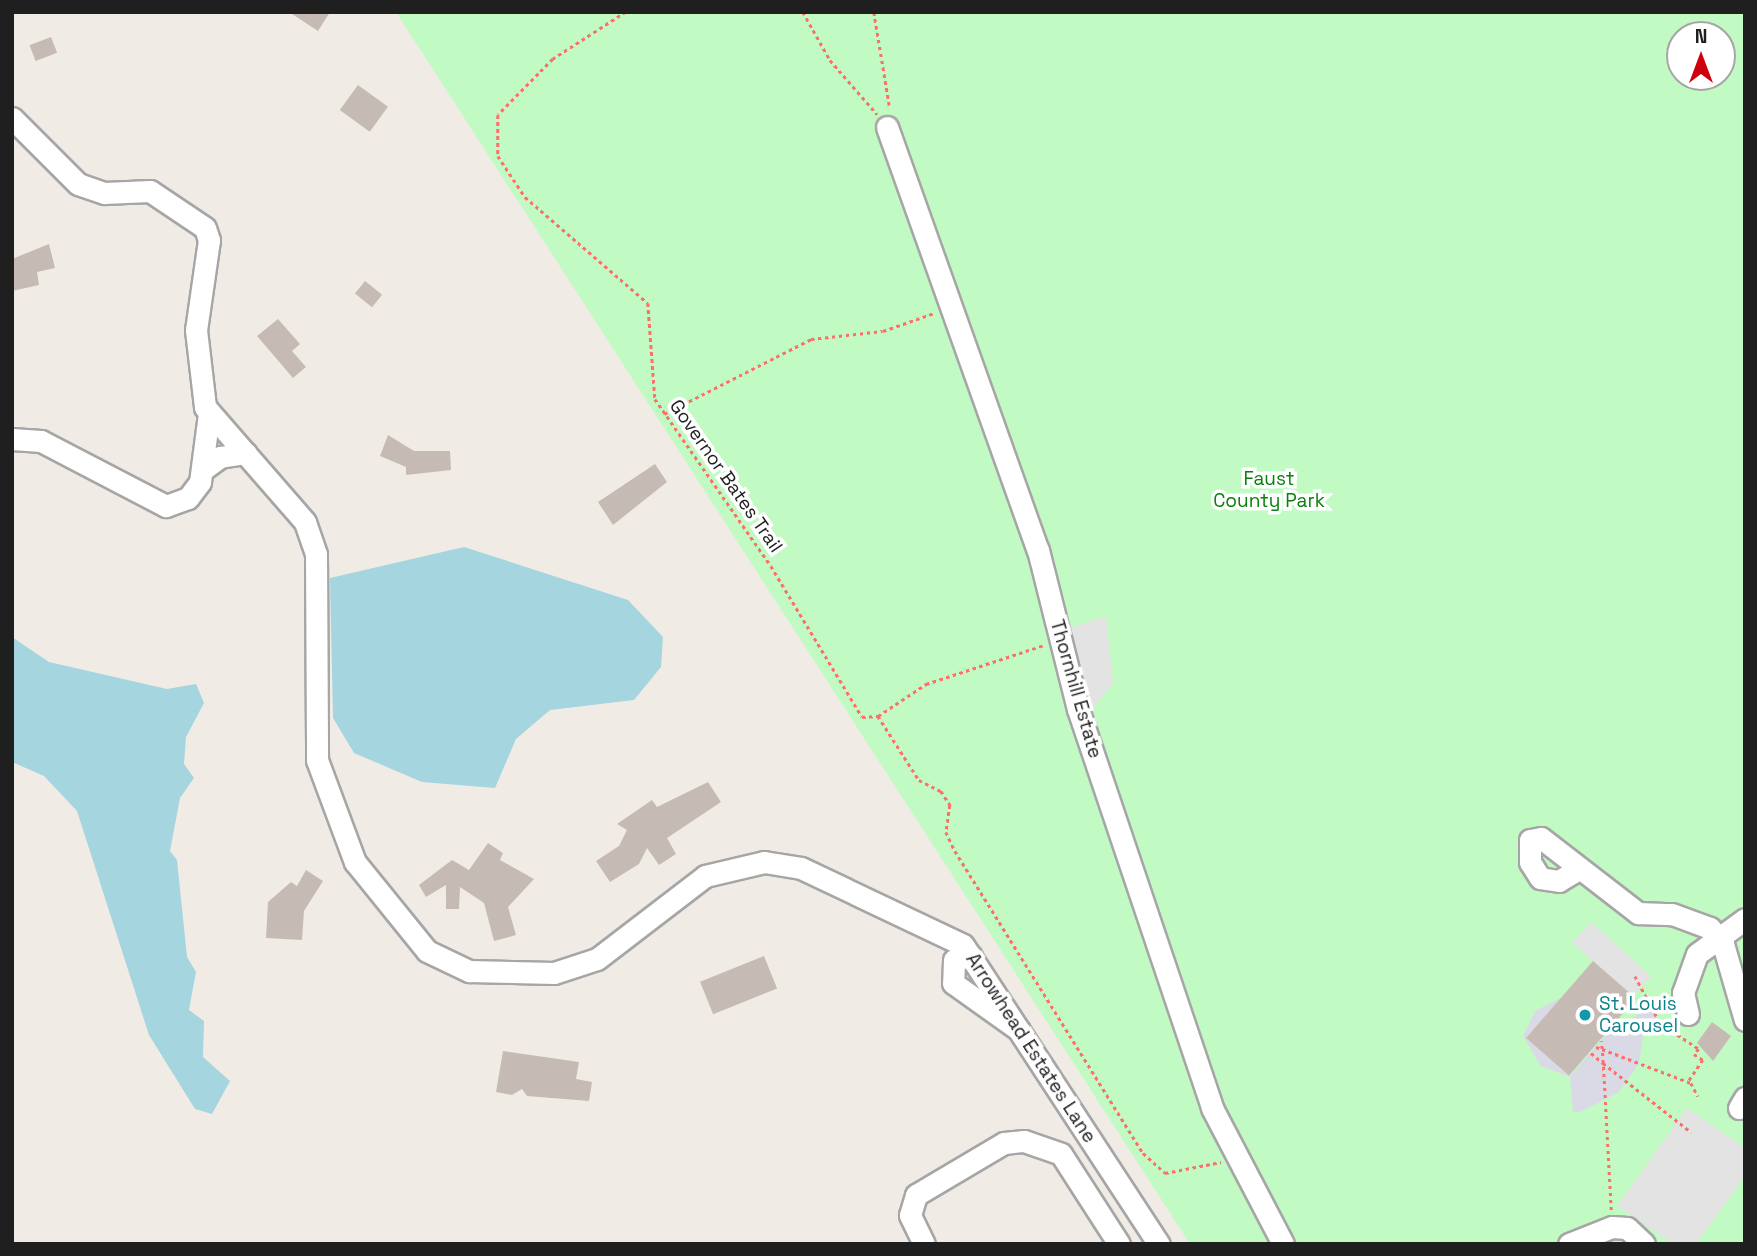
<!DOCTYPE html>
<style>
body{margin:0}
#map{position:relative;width:1757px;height:1256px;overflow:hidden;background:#f0ece5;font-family:"Space Grotesk",sans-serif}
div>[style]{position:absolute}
.park>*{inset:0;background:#c2fac3}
.parking>*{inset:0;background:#e3e3e3;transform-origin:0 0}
.plaza>*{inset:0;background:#d9dae6}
.water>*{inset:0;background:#a5d5de}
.building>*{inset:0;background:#c5bbb4;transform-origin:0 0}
.path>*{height:2.5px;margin-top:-1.25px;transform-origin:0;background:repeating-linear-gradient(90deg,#fc706a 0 3.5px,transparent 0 7px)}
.roads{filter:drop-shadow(2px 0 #a6a6a6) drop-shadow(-2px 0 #a6a6a6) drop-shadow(0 2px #a6a6a6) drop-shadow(0 -2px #a6a6a6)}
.minor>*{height:21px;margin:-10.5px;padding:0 10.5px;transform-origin:10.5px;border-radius:10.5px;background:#fff}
.dots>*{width:19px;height:19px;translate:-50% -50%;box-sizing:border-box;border:4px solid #fff;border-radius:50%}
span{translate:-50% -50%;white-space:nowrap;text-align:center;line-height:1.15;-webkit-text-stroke:7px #fff;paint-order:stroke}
.street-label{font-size:19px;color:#1f1f1f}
.park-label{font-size:19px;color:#0a800d}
.culture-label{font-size:19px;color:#0d838f}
.left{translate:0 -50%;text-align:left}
.frame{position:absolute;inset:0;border:14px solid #1f1f1f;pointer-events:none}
.north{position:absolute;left:1666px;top:21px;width:70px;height:70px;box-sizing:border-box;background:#fff;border:2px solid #a5a5a5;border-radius:50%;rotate:0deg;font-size:19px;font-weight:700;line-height:28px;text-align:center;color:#1f1f1f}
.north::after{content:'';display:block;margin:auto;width:24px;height:32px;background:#ce000d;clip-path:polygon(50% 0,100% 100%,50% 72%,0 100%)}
</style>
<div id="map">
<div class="park">
<div style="clip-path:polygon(evenodd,396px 12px,1745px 12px,1745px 1244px,1190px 1244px,396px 12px,1680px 35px,1722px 35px,1722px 77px,1680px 77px,1680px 35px)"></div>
</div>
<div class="parking">
<div style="clip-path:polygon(1106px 616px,1113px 683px,1089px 713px,1064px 630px)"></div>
<div style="left:1591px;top:922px;width:81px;height:28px;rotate:42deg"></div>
<div style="clip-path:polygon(1687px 1108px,1745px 1148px,1745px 1176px,1696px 1244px,1673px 1244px,1617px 1206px)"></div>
</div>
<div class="plaza">
<div style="clip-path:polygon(1564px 996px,1527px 1039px,1571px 1075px,1609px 1031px,1637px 1029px,1633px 1017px,1654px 1007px,1661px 1028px,1644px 1030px,1639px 1063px,1619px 1092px,1580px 1112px,1573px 1112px,1570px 1077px,1541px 1066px,1523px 1036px,1535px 1011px)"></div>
</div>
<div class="water">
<div style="clip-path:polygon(464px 547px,628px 600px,663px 637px,661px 667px,634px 700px,550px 710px,516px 739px,495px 788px,422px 782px,354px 753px,333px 718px,330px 578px)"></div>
<div style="clip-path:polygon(12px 637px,49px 662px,167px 689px,196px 684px,204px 703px,186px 737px,184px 764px,194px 778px,180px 798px,170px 851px,177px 860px,187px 957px,196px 972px,189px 1010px,204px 1021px,203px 1057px,230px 1081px,212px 1114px,195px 1109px,149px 1035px,77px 811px,44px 776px,12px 762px)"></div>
</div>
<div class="building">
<div style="clip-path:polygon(289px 12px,330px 12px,318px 31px)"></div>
<div style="left:51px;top:37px;width:17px;height:23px;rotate:69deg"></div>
<div style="left:358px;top:85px;width:37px;height:31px;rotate:36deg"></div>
<div style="clip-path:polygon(49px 244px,55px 268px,37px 272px,39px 285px,12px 291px,12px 259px)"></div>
<div style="left:365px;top:281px;width:22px;height:16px;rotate:39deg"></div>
<div style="clip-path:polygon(278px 319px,300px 344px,292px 351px,306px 367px,293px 378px,257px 336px)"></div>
<div style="clip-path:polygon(388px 435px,414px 451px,450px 451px,451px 470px,406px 475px,406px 467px,380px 456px)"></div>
<div style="clip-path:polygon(655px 464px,667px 482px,613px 525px,598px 502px)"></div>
<div style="clip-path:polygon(708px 782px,721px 802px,667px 838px,676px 854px,659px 865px,647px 848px,639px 864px,610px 882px,596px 861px,619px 846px,627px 830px,617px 824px,652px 800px,657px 807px)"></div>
<div style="clip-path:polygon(488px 843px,503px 853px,500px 860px,534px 879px,508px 907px,516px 935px,494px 941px,484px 903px,460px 887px,459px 909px,446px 909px,446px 885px,426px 897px,419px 885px,452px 860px,469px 870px)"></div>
<div style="clip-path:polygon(306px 870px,323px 881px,304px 911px,302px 940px,266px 938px,268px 902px,291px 882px,297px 886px)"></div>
<div style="left:764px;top:956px;width:35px;height:69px;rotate:68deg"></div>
<div style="left:1593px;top:961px;width:57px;height:102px;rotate:41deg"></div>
<div style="clip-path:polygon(1712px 1022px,1731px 1036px,1713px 1061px,1697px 1043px)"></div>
<div style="clip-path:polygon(503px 1051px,579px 1062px,576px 1079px,592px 1082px,589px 1101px,527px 1096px,522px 1089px,512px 1095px,496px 1092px)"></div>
</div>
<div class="path">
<div style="left:626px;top:12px;width:87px;rotate:147.2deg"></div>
<div style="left:553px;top:59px;width:78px;rotate:134.5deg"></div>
<div style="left:498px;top:115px;width:41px;rotate:90deg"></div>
<div style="left:498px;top:156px;width:49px;rotate:56.6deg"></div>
<div style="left:525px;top:197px;width:162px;rotate:40.8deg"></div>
<div style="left:648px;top:303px;width:96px;rotate:85.8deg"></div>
<div style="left:655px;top:399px;width:203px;rotate:55.2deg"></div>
<div style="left:771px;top:566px;width:176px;rotate:58.9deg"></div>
<div style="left:862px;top:717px;width:16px;rotate:-4deg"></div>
<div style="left:878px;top:716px;width:58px;rotate:-33.7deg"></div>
<div style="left:926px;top:684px;width:124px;rotate:-18.3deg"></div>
<div style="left:803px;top:12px;width:55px;rotate:60.6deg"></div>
<div style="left:830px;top:60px;width:72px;rotate:49deg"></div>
<div style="left:874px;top:12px;width:98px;rotate:80.6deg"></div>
<div style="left:664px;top:414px;width:165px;rotate:-27deg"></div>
<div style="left:811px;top:339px;width:72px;rotate:-6.3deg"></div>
<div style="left:883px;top:331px;width:54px;rotate:-19.4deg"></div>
<div style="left:878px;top:716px;width:76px;rotate:57.4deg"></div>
<div style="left:919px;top:780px;width:25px;rotate:27deg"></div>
<div style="left:941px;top:791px;width:17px;rotate:57deg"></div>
<div style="left:950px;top:805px;width:27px;rotate:98deg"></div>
<div style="left:946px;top:832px;width:21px;rotate:65deg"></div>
<div style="left:955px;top:851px;width:356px;rotate:58.1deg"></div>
<div style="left:1143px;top:1153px;width:30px;rotate:42deg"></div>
<div style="left:1165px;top:1173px;width:57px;rotate:-11.1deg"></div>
<div style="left:1635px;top:976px;width:53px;rotate:62deg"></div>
<div style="left:1660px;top:1023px;width:47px;rotate:33.7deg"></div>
<div style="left:1699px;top:1049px;width:7px;rotate:135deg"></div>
<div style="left:1694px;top:1054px;width:11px;rotate:34deg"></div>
<div style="left:1703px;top:1060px;width:27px;rotate:124deg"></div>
<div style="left:1596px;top:1047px;width:6px;rotate:18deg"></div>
<div style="left:1602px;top:1049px;width:8px;rotate:-97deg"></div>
<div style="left:1591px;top:1053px;width:16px;rotate:40deg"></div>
<div style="left:1603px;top:1063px;width:14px;rotate:-94deg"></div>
<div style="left:1602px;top:1049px;width:95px;rotate:20.9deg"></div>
<div style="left:1691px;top:1083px;width:15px;rotate:62deg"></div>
<div style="left:1611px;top:1210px;width:147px;rotate:-93.1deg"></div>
<div style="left:1603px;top:1063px;width:112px;rotate:38.1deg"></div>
</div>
<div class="roads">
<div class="minor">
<div style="left:12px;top:118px;width:93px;rotate:45deg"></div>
<div style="left:78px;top:184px;width:28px;rotate:19deg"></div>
<div style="left:104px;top:193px;width:46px;rotate:-2.5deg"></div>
<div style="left:150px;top:191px;width:66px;rotate:33.9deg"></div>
<div style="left:205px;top:228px;width:13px;rotate:72deg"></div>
<div style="left:209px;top:240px;width:91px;rotate:98.2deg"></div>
<div style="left:196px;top:330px;width:78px;rotate:83.3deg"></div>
<div style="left:205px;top:407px;width:152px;rotate:49deg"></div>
<div style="left:305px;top:522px;width:34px;rotate:71deg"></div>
<div style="left:316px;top:554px;width:206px;rotate:89.7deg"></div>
<div style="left:317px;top:760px;width:109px;rotate:69.6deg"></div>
<div style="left:355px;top:862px;width:114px;rotate:51deg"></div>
<div style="left:427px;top:951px;width:47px;rotate:25.5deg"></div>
<div style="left:469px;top:971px;width:85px;rotate:1.3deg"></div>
<div style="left:554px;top:973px;width:45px;rotate:-18deg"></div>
<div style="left:597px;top:959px;width:136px;rotate:-37.5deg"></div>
<div style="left:705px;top:876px;width:61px;rotate:-13.3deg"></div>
<div style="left:764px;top:862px;width:37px;rotate:9deg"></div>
<div style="left:801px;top:868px;width:179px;rotate:25.4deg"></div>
<div style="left:963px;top:945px;width:358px;rotate:56.8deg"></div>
<div style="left:887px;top:127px;width:449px;rotate:70.4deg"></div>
<div style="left:1038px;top:550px;width:164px;rotate:75.9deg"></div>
<div style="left:1078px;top:709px;width:421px;rotate:71.4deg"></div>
<div style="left:1212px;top:1108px;width:153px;rotate:62.4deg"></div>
<div style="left:12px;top:439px;width:29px;rotate:4deg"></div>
<div style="left:41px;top:441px;width:141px;rotate:27.5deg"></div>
<div style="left:166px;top:506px;width:23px;rotate:-20deg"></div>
<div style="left:188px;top:498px;width:20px;rotate:-53deg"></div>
<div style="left:200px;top:482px;width:69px;rotate:-82.5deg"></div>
<div style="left:205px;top:468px;width:19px;rotate:-36deg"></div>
<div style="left:220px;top:457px;width:26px;rotate:-9deg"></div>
<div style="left:1577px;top:870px;width:21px;rotate:149deg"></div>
<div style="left:1559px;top:881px;width:19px;rotate:-171deg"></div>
<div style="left:1540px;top:878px;width:19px;rotate:-122deg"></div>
<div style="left:1530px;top:862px;width:22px;rotate:-90deg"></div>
<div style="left:1530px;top:840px;width:11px;rotate:-10deg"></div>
<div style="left:1541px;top:838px;width:123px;rotate:37.7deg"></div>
<div style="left:1638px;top:913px;width:34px;rotate:2deg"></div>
<div style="left:1672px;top:914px;width:40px;rotate:20.2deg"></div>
<div style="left:1710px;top:928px;width:21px;rotate:51deg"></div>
<div style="left:1723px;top:944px;width:79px;rotate:73.9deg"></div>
<div style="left:971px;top:956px;width:17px;rotate:167deg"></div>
<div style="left:954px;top:960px;width:23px;rotate:92deg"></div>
<div style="left:953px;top:983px;width:81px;rotate:35.5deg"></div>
<div style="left:1688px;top:1014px;width:22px;rotate:-103deg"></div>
<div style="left:1683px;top:993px;width:41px;rotate:-70.3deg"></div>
<div style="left:1697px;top:954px;width:59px;rotate:-36.1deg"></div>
<div style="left:1739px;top:1108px;width:12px;rotate:-59deg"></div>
<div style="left:924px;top:1244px;width:32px;rotate:-116deg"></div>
<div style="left:910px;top:1215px;width:21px;rotate:-73deg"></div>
<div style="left:916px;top:1195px;width:102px;rotate:-30.6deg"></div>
<div style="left:1004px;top:1143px;width:20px;rotate:-6deg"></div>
<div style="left:1024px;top:1141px;width:39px;rotate:19deg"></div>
<div style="left:1061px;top:1154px;width:107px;rotate:57.2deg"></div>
<div style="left:1569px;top:1244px;width:46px;rotate:-21.6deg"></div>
<div style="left:1612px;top:1227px;width:15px;rotate:4deg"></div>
<div style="left:1627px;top:1228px;width:23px;rotate:43deg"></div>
</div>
</div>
<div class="dots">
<div style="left:1585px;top:1015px;background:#0f9aa8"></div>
</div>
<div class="street-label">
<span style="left:726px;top:476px;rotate:55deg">Governor Bates Trail</span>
<span style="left:1076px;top:689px;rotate:74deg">Thornhill Estate</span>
<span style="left:1031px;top:1048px;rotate:57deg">Arrowhead Estates Lane</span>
</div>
<div class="park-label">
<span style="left:1269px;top:490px">Faust<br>County Park</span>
</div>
<div class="culture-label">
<span class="left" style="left:1599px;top:1015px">St. Louis<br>Carousel</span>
</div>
<div class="frame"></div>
<div class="north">N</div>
</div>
